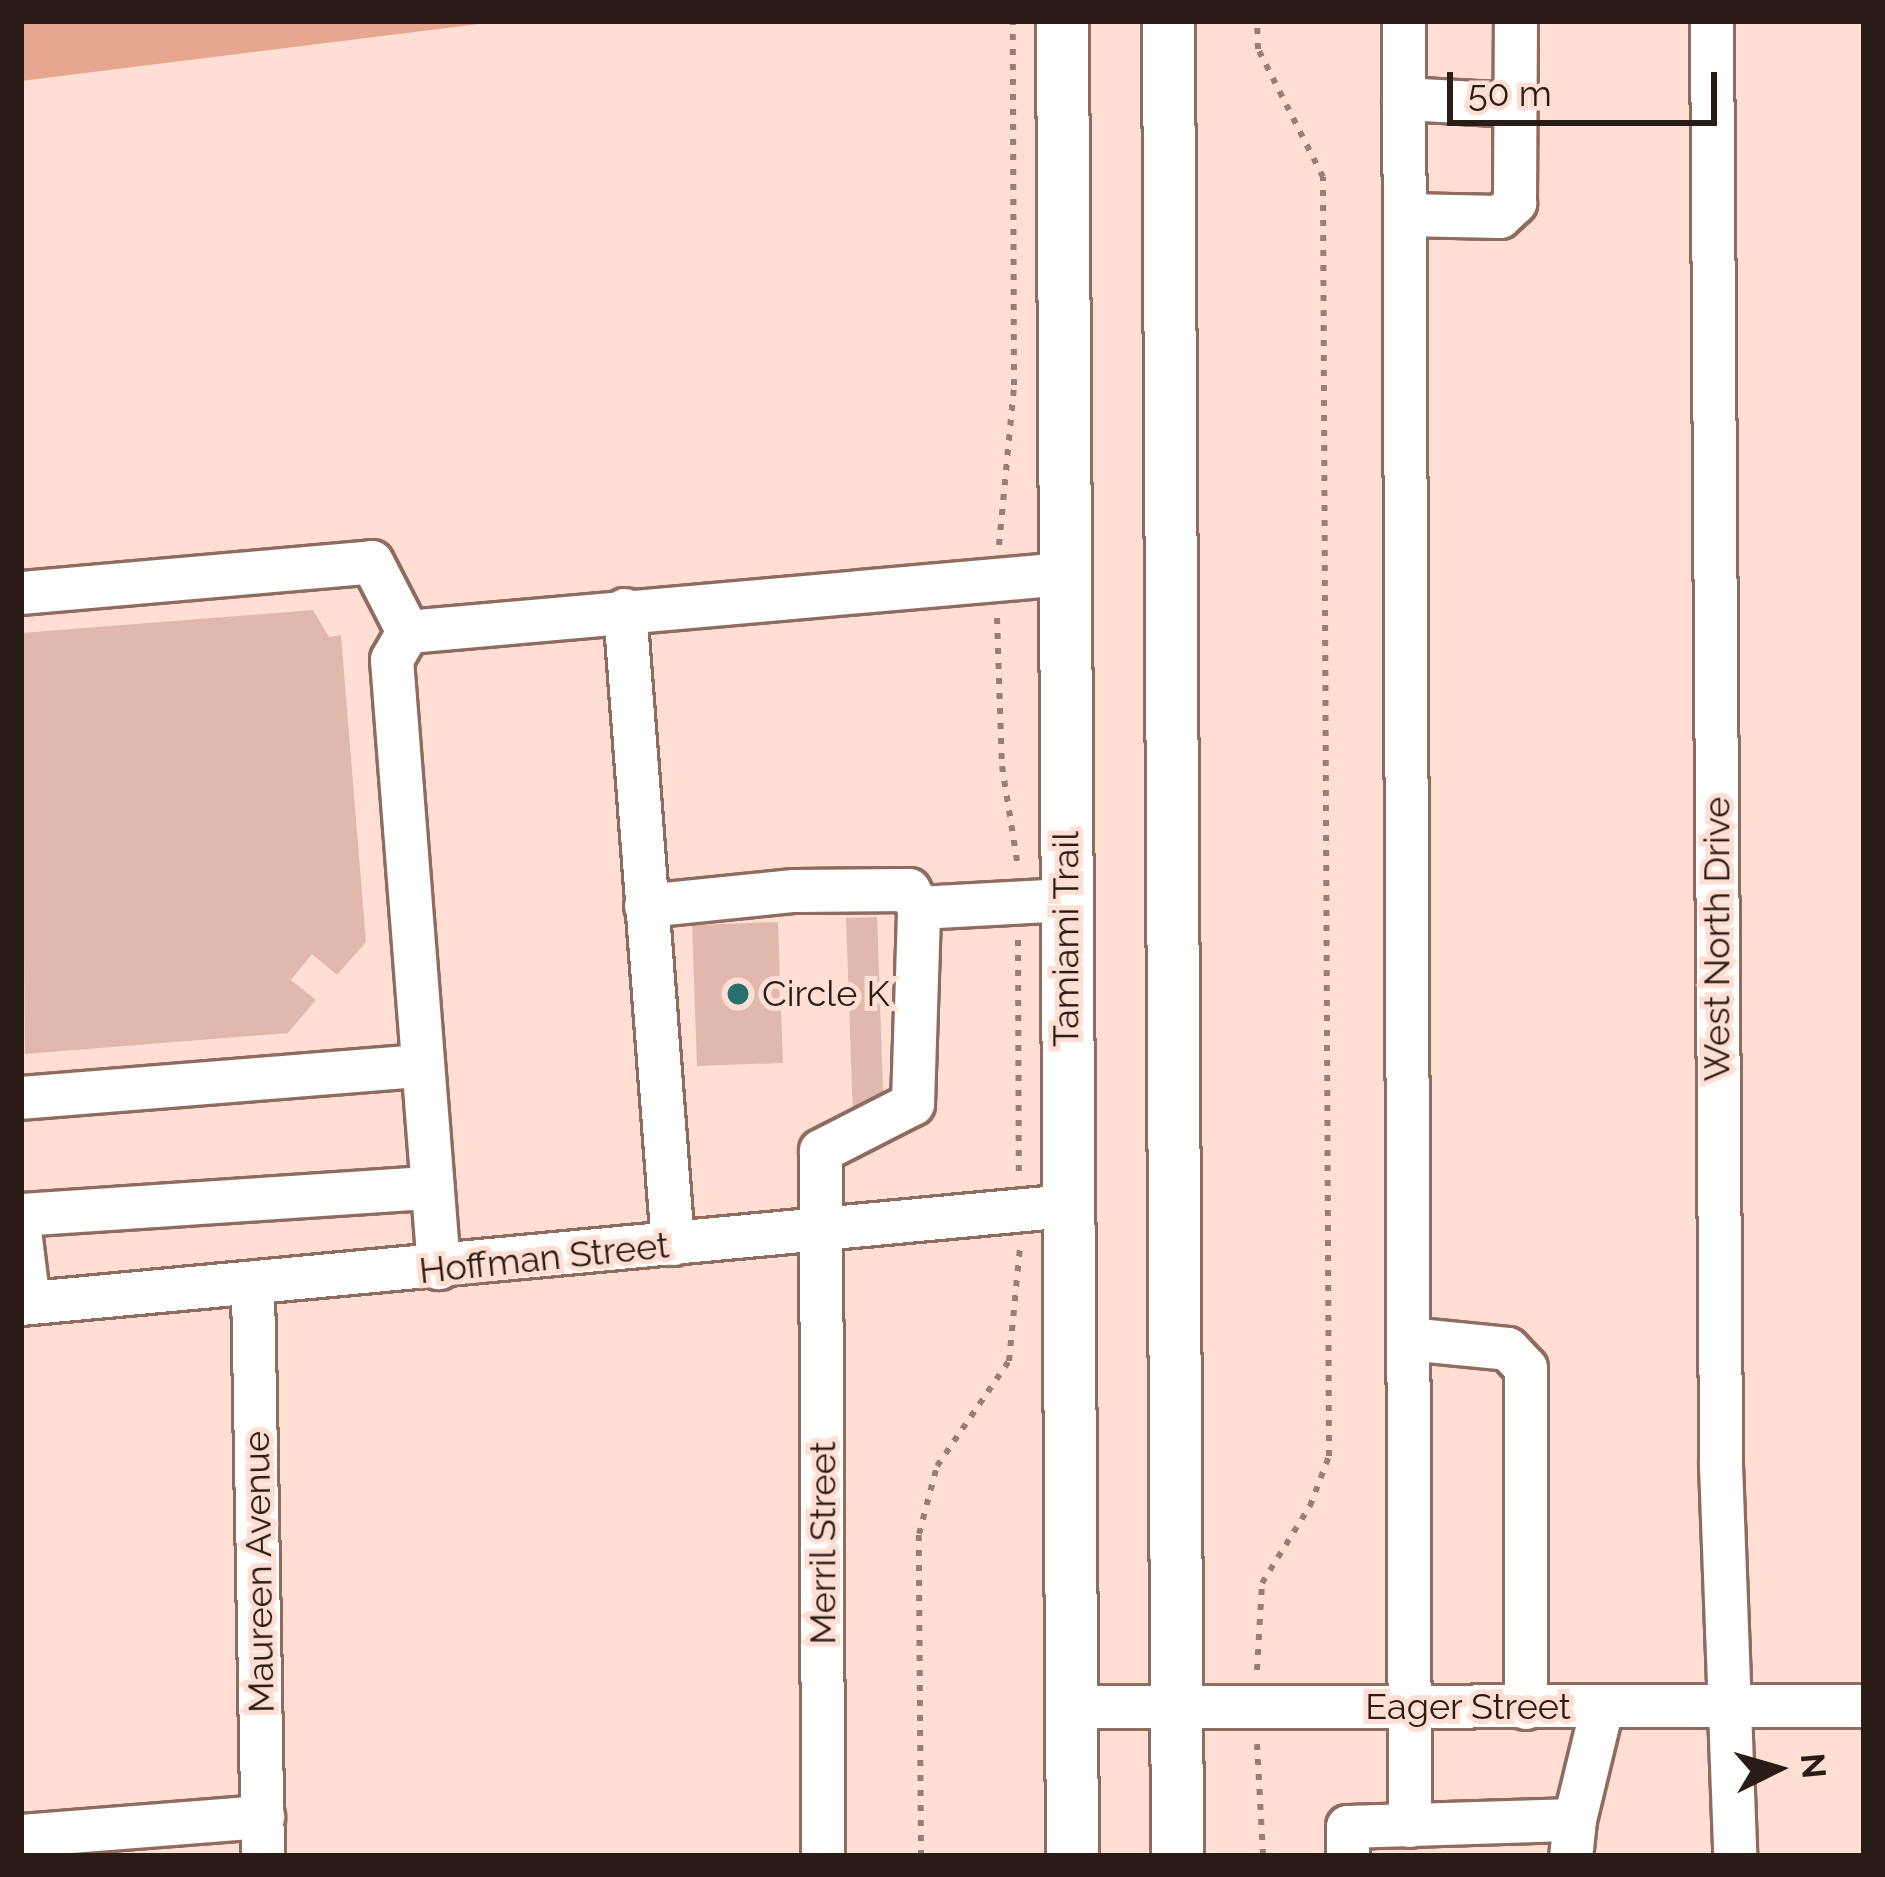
<!DOCTYPE html>
<style>
body{margin:0}
#map{position:relative;width:1885px;height:1877px;overflow:hidden;background:#ffded3;font-family:Raleway,sans-serif}
div>[style]{position:absolute}
.green>*{inset:0;background:#e7a690}
.building>*{inset:0;background:#e1b9ac;transform-origin:0 0}
.path>*{height:6px;margin-top:-3px;transform-origin:0;background:repeating-linear-gradient(90deg,#977f77 0 6px,transparent 0 15px)}
.roads{filter:drop-shadow(3px 0 #8f6c60) drop-shadow(-3px 0 #8f6c60) drop-shadow(0 3px #8f6c60) drop-shadow(0 -3px #8f6c60)}
.minor>*{height:42px;margin:-21px;padding:0 21px;transform-origin:21px;border-radius:21px;background:#fff}
.major>*{height:51px;margin:-25.5px;padding:0 25.5px;transform-origin:25.5px;border-radius:25.5px;background:#fff}
.dots>*{width:33px;height:33px;translate:-50% -50%;box-sizing:border-box;border:6px solid #ffded3;border-radius:50%}
span{translate:-50% -50%;white-space:nowrap;text-align:center;line-height:1.15;-webkit-text-stroke:10px #ffded3;paint-order:stroke}
.street-label{font-size:36px;color:#291b16}
.poi-label{font-size:36px;color:#291b16}
.left{translate:0 -50%;text-align:left}
.frame{position:absolute;inset:0;border:24px solid #291b16;pointer-events:none}
.north{position:absolute;left:1717px;top:1709px;width:120px;height:120px;-webkit-text-stroke:9px #ffded3;paint-order:stroke;rotate:85deg;font-size:33px;font-weight:700;line-height:48px;text-align:center;color:#291b16}
.north::after{content:'';display:block;margin:auto;width:42px;height:54px;background:#291b16;clip-path:polygon(50% 0,100% 100%,50% 72%,0 100%)}
.scale{position:absolute;left:1447px;top:72px;width:270px;height:54px;box-sizing:border-box;border:6px solid #291b16;border-top:0;padding-left:15px;font-size:36px;line-height:42px;white-space:nowrap;color:#291b16;-webkit-text-stroke:9px #ffded3;paint-order:stroke}
</style>
<div id="map">
<div class="green">
<div style="clip-path:polygon(21px 21px,503px 21px,21px 81px)"></div>
</div>
<div class="building">
<div style="clip-path:polygon(313px 610px,329px 637px,341px 635px,366px 942px,337px 975px,312px 954px,291px 980px,316px 1000px,288px 1033px,25px 1054px,21px 633px)"></div>
<div style="left:877px;top:917px;width:194px;height:31px;rotate:88deg"></div>
<div style="left:778px;top:922px;width:141px;height:86px;rotate:88deg"></div>
</div>
<div class="path">
<div style="left:999px;top:545px;width:161px;rotate:-84.6deg"></div>
<div style="left:1014px;top:385px;width:364px;rotate:-90.2deg"></div>
<div style="left:997px;top:618px;width:148px;rotate:88.1deg"></div>
<div style="left:1002px;top:766px;width:102px;rotate:81deg"></div>
<div style="left:1018px;top:940px;width:233px;rotate:89.8deg"></div>
<div style="left:1257px;top:1670px;width:87px;rotate:-86.7deg"></div>
<div style="left:1262px;top:1583px;width:91px;rotate:-58.1deg"></div>
<div style="left:1310px;top:1506px;width:53px;rotate:-69.2deg"></div>
<div style="left:1329px;top:1456px;width:1279px;rotate:-90.27deg"></div>
<div style="left:1323px;top:177px;width:144px;rotate:-116.9deg"></div>
<div style="left:1258px;top:49px;width:28px;rotate:-92deg"></div>
<div style="left:1257px;top:1744px;width:112px;rotate:86.9deg"></div>
<div style="left:921px;top:1856px;width:322px;rotate:-90.4deg"></div>
<div style="left:919px;top:1534px;width:70px;rotate:-75.2deg"></div>
<div style="left:937px;top:1466px;width:127px;rotate:-55.6deg"></div>
<div style="left:1009px;top:1361px;width:116px;rotate:-84.5deg"></div>
</div>
<div class="roads">
<div class="minor">
<div style="left:1404px;top:21px;width:1805px;rotate:89.81deg"></div>
<div style="left:1712px;top:21px;width:1444px;rotate:89.64deg"></div>
<div style="left:1721px;top:1465px;width:391px;rotate:87.9deg"></div>
<div style="left:1404px;top:99px;width:112px;rotate:3.1deg"></div>
<div style="left:1405px;top:215px;width:95px;rotate:1.2deg"></div>
<div style="left:1500px;top:217px;width:21px;rotate:-43deg"></div>
<div style="left:1515px;top:203px;width:182px;rotate:-89.7deg"></div>
<div style="left:21px;top:593px;width:352px;rotate:-5deg"></div>
<div style="left:372px;top:562px;width:79px;rotate:62.8deg"></div>
<div style="left:408px;top:632px;width:659px;rotate:-5.05deg"></div>
<div style="left:625px;top:610px;width:636px;rotate:85.67deg"></div>
<div style="left:408px;top:632px;width:32px;rotate:120deg"></div>
<div style="left:392px;top:660px;width:610px;rotate:85.58deg"></div>
<div style="left:646px;top:906px;width:149px;rotate:-5.8deg"></div>
<div style="left:794px;top:891px;width:115px;rotate:-0.5deg"></div>
<div style="left:909px;top:890px;width:21px;rotate:61deg"></div>
<div style="left:919px;top:908px;width:147px;rotate:-3.1deg"></div>
<div style="left:21px;top:1098px;width:402px;rotate:-4.6deg"></div>
<div style="left:21px;top:1215px;width:412px;rotate:-3.8deg"></div>
<div style="left:21px;top:1239px;width:64px;rotate:82.9deg"></div>
<div style="left:253px;top:1287px;width:569px;rotate:88.99deg"></div>
<div style="left:21px;top:1304px;width:1051px;rotate:-5.35deg"></div>
<div style="left:1408px;top:1339px;width:100px;rotate:5.7deg"></div>
<div style="left:1508px;top:1349px;width:26px;rotate:47deg"></div>
<div style="left:1526px;top:1368px;width:340px;rotate:90deg"></div>
<div style="left:1072px;top:1707px;width:792px;rotate:-0.07deg"></div>
<div style="left:1575px;top:1820px;width:115px;rotate:-76.4deg"></div>
<div style="left:21px;top:1836px;width:243px;rotate:-4.5deg"></div>
<div style="left:823px;top:1856px;width:705px;rotate:-90.16deg"></div>
<div style="left:821px;top:1151px;width:103px;rotate:-27.1deg"></div>
<div style="left:913px;top:1104px;width:196px;rotate:-88.2deg"></div>
<div style="left:1348px;top:1856px;width:29px;rotate:-90deg"></div>
<div style="left:1348px;top:1827px;width:227px;rotate:-1.8deg"></div>
<div style="left:1575px;top:1820px;width:36px;rotate:96deg"></div>
</div>
<div class="major">
<div style="left:1062px;top:21px;width:1835px;rotate:89.69deg"></div>
<div style="left:1168px;top:21px;width:1835px;rotate:89.72deg"></div>
</div>
</div>
<div class="dots">
<div style="left:738px;top:994px;background:#27716c"></div>
</div>
<div class="street-label">
<span style="left:1066px;top:939px;rotate:-90deg">Tamiami Trail</span>
<span style="left:1717px;top:939px;rotate:-90deg">West North Drive</span>
<span style="left:544px;top:1258px;rotate:-6deg">Hoffman Street</span>
<span style="left:823px;top:1543px;rotate:-90deg">Merril Street</span>
<span style="left:259px;top:1572px;rotate:-91deg">Maureen Avenue</span>
<span style="left:1468px;top:1707px">Eager Street</span>
</div>
<div class="poi-label">
<span class="left" style="left:762px;top:994px">Circle K</span>
</div>
<div class="frame"></div>
<div class="north">N</div>
<div class="scale">50 m</div>
</div>
